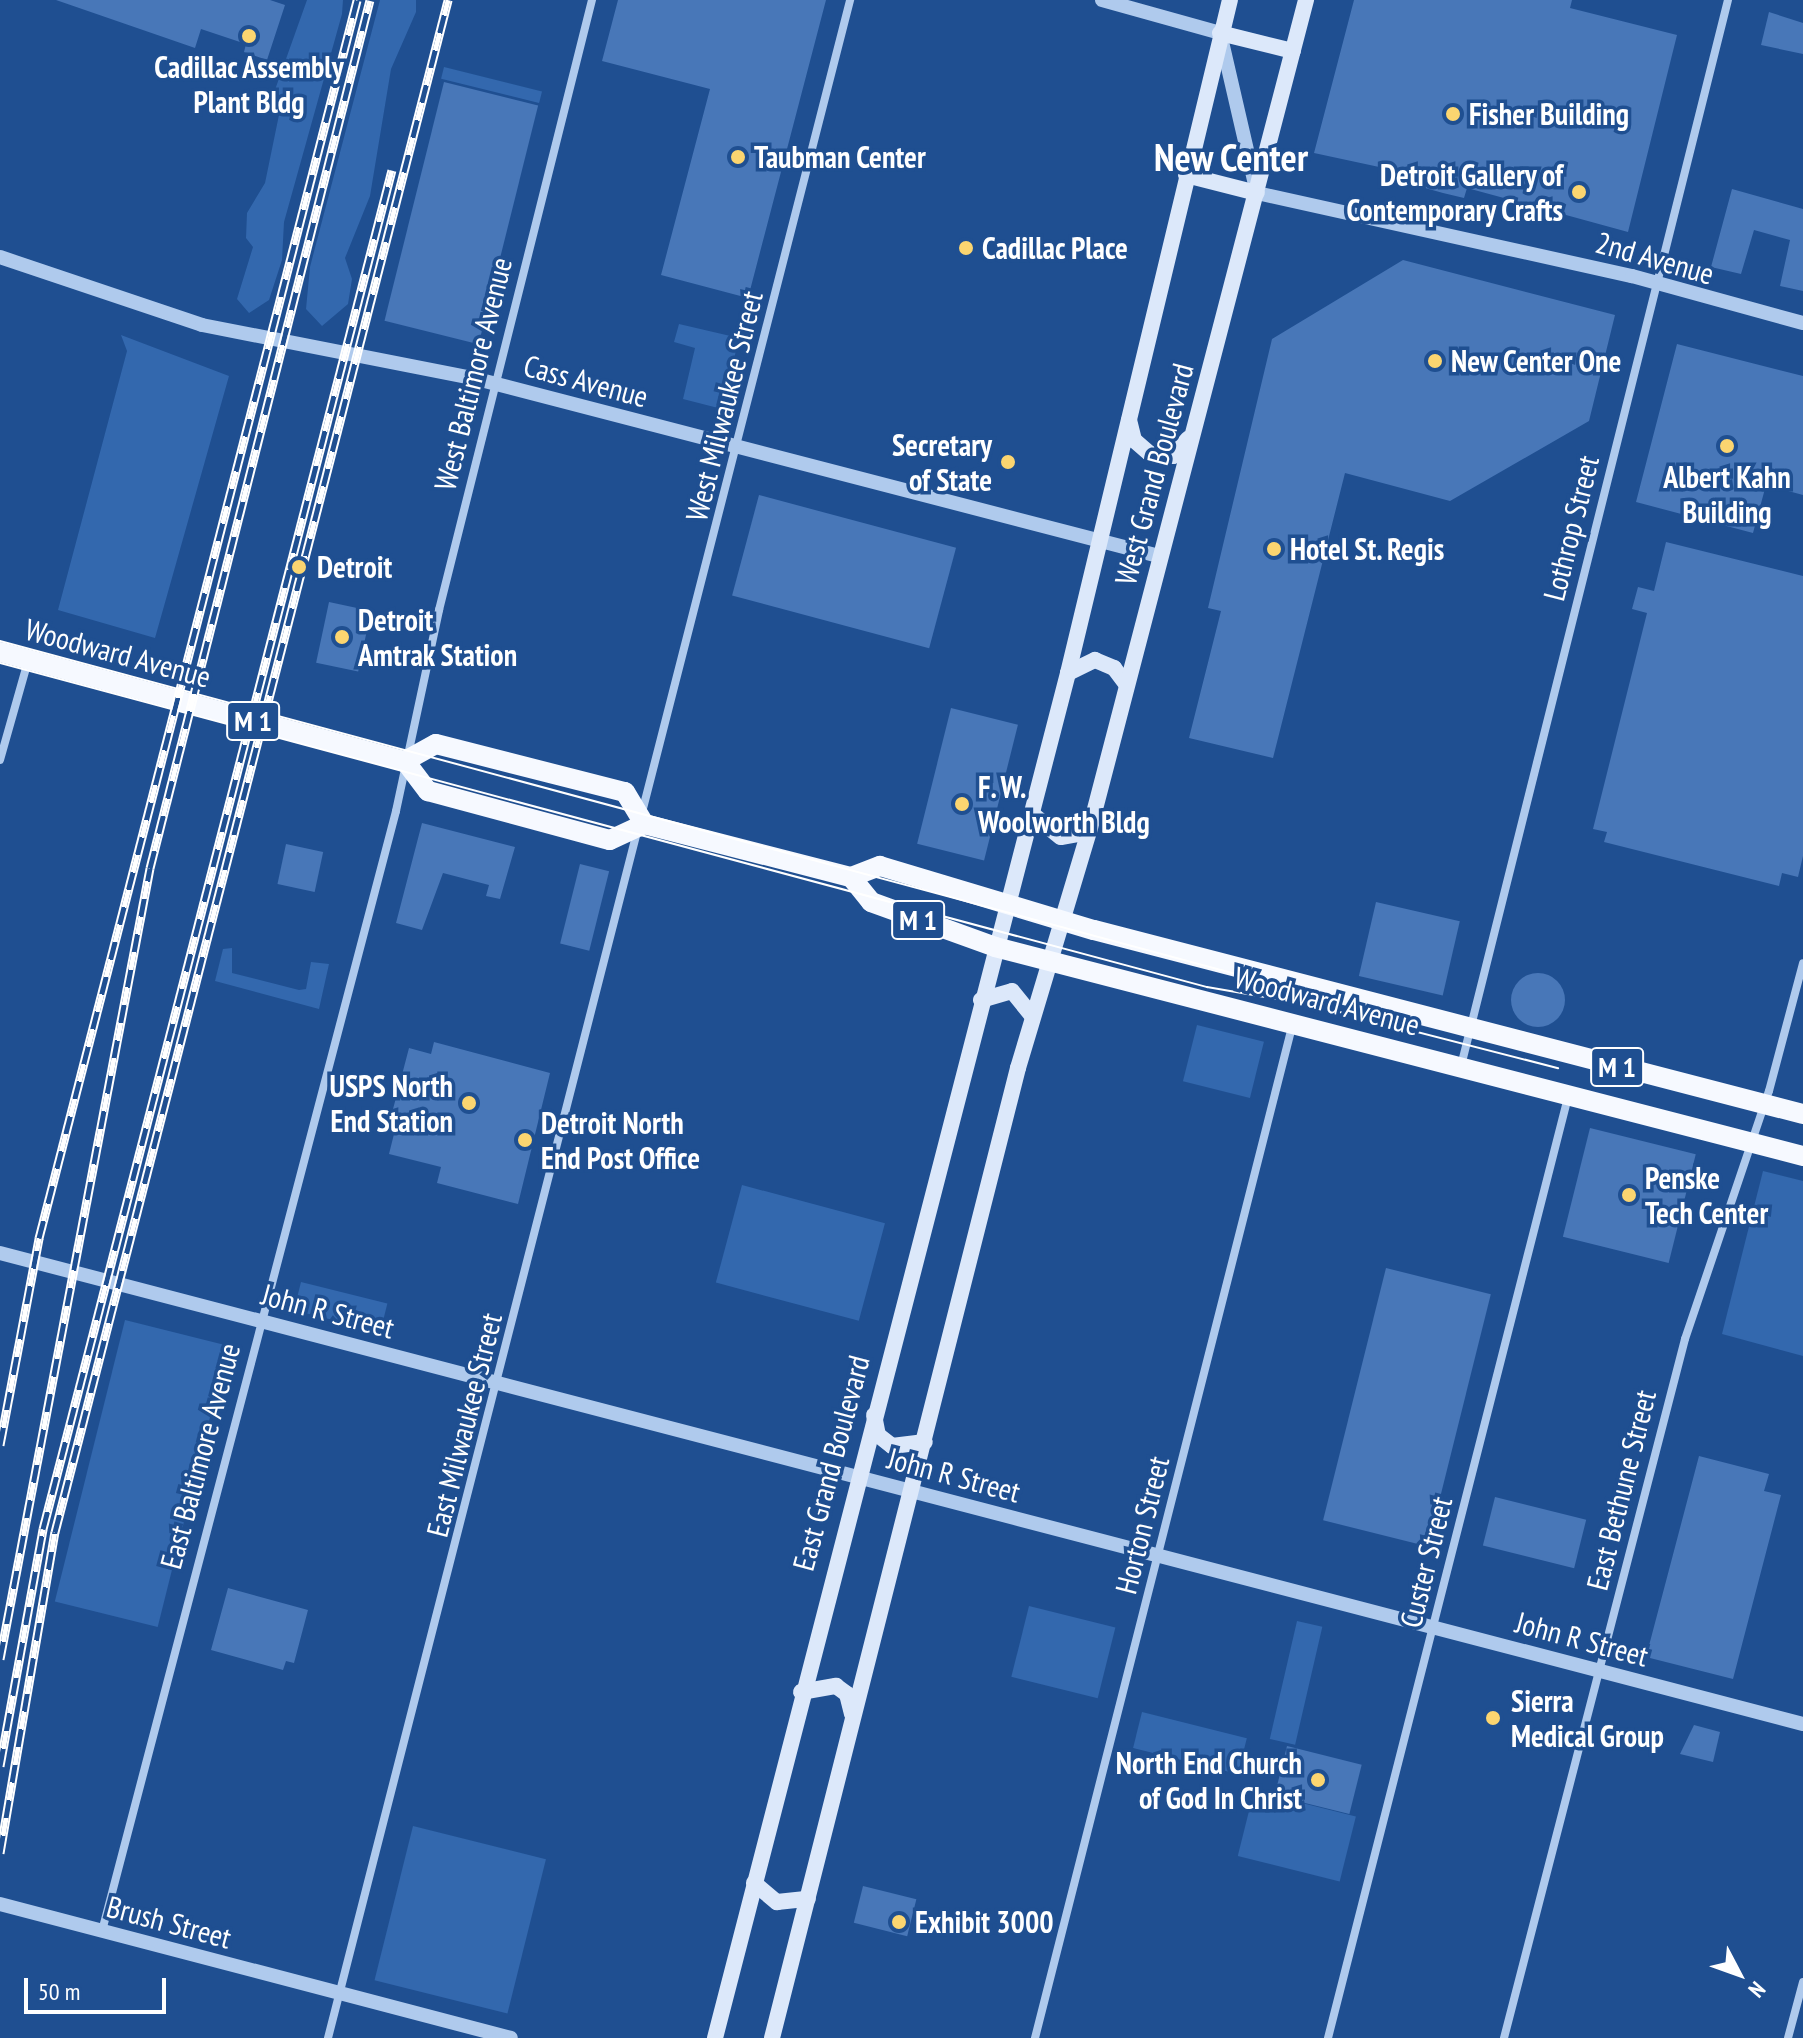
<!DOCTYPE html>
<style>
body{margin:0}
#map{position:relative;width:1803px;height:2038px;overflow:hidden;background:#1f4f91;font-family:"PT Sans Narrow",sans-serif}
div>[style]{position:absolute}
.green>*{inset:0;background:#3368ae;transform-origin:0 0}
.building>*{inset:0;background:#4877b8;transform-origin:0 0}
.round{border-radius:50%}
.minor>*{height:8px;margin:-4px;padding:0 4px;transform-origin:4px;border-radius:4px;background:#afcaed}
.tertiary>*{height:14px;margin:-7px;padding:0 7px;transform-origin:7px;border-radius:7px;background:#afcaed}
.secondary>*{height:16px;margin:-8px;padding:0 8px;transform-origin:8px;border-radius:8px;background:#dce8fa}
.primary>*{height:20px;margin:-10px;padding:0 10px;transform-origin:10px;border-radius:10px;background:#f6f9ff}
.tram>*{height:2px;margin:-1px;padding:0 1px;transform-origin:1px;border-radius:1px;background:#fff}
.rail>*{height:9px;margin-top:-4.5px;transform-origin:0;background:repeating-linear-gradient(90deg,#1f4f91 0 18px,#fff 0 36px);box-sizing:border-box;border-block:2px solid #fff}
.dots>*{width:22px;height:22px;translate:-50% -50%;box-sizing:border-box;border:4px solid #1f4f91;border-radius:50%}
span{translate:-50% -50%;white-space:nowrap;text-align:center;line-height:1.15;-webkit-text-stroke:7px #1f4f91;paint-order:stroke}
.shield-label span{padding:2px 6px;background:#1f4f91;border:2px solid;border-radius:6px;-webkit-text-stroke-width:0}
.shield-label{font-size:28px;color:#fff;font-weight:700}
.poi-label{font-size:30px;color:#fff;font-weight:700}
.left{translate:0 -50%;text-align:left}
.right{translate:-100% -50%;text-align:right}
.street-label{font-size:30px;color:#fff}
.district-label{font-size:38px;color:#fff;font-weight:700}
.north{position:absolute;left:1699px;top:1934px;width:80px;height:80px;-webkit-text-stroke:6px #1f4f91;paint-order:stroke;rotate:131deg;font-size:22px;font-weight:700;line-height:32px;text-align:center;color:#fff}
.north::after{content:'';display:block;margin:auto;width:28px;height:36px;background:#fff;clip-path:polygon(50% 0,100% 100%,50% 72%,0 100%)}
.scale{position:absolute;left:24px;top:1978px;width:142px;height:36px;box-sizing:border-box;border:4px solid #fff;border-top:0;padding-left:10px;font-size:24px;line-height:28px;white-space:nowrap;color:#fff;-webkit-text-stroke:6px #1f4f91;paint-order:stroke}
</style>
<div id="map">
<div class="green">
<div style="clip-path:polygon(307px 0,343px 0,342px 14px,284px 222px,282px 260px,269px 300px,249px 313px,237px 299px,253px 247px,246px 238px,247px 213px,265px 183px,280px 110px,271px 101px)"></div>
<div style="clip-path:polygon(380px 0,416px 0,416px 12px,391px 69px,370px 196px,345px 258px,352px 279px,348px 304px,322px 326px,306px 309px,310px 267px)"></div>
<div style="left:444px;top:67px;width:101px;height:12px;rotate:14deg"></div>
<div style="clip-path:polygon(679px 324px,739px 338px,722px 409px,683px 399px,695px 348px,674px 342px)"></div>
<div style="clip-path:polygon(121px 335px,229px 376px,155px 638px,58px 610px,127px 351px)"></div>
<div style="clip-path:polygon(232px 948px,232px 973px,299px 990px,306px 989px,311px 962px,329px 964px,319px 1009px,215px 981px,223px 949px)"></div>
<div style="left:1197px;top:1025px;width:69px;height:58px;rotate:14deg"></div>
<div style="clip-path:polygon(1763px 1171px,1803px 1181px,1803px 1356px,1722px 1334px)"></div>
<div style="left:742px;top:1185px;width:148px;height:101px;rotate:15deg"></div>
<div style="left:301px;top:1282px;width:89px;height:29px;rotate:14deg"></div>
<div style="left:125px;top:1320px;width:106px;height:290px;rotate:14deg"></div>
<div style="left:1029px;top:1606px;width:89px;height:73px;rotate:14deg"></div>
<div style="left:1297px;top:1621px;width:26px;height:121px;rotate:13deg"></div>
<div style="left:1142px;top:1712px;width:108px;height:37px;rotate:14deg"></div>
<div style="left:1254px;top:1791px;width:105px;height:67px;rotate:14deg"></div>
<div style="left:413px;top:1826px;width:137px;height:159px;rotate:14deg"></div>
</div>
<div class="building">
<div style="clip-path:polygon(56px 0,270px 0,285px 5px,267px 60px,244px 52px,246px 44px,201px 29px,195px 48px)"></div>
<div style="clip-path:polygon(618px 0,826px 0,748px 298px,661px 275px,710px 89px,602px 61px)"></div>
<div style="clip-path:polygon(1354px 0,1572px 0,1570px 8px,1677px 35px,1628px 232px,1467px 188px,1464px 198px,1443px 193px,1418px 186px,1421px 176px,1314px 153px)"></div>
<div style="clip-path:polygon(1769px 12px,1803px 23px,1803px 54px,1761px 45px)"></div>
<div style="left:444px;top:82px;width:97px;height:246px;rotate:14deg"></div>
<div style="clip-path:polygon(1732px 189px,1803px 209px,1803px 291px,1780px 286px,1790px 240px,1754px 230px,1741px 274px,1711px 267px)"></div>
<div style="clip-path:polygon(1403px 260px,1615px 315px,1589px 421px,1450px 501px,1345px 473px,1273px 758px,1189px 738px,1221px 611px,1208px 608px,1272px 339px)"></div>
<div style="clip-path:polygon(1677px 344px,1803px 376px,1803px 495px,1766px 485px,1753px 533px,1636px 502px)"></div>
<div style="left:759px;top:495px;width:204px;height:104px;rotate:15deg"></div>
<div style="clip-path:polygon(1666px 542px,1803px 576px,1803px 856px,1798px 877px,1782px 873px,1779px 886px,1604px 842px,1607px 832px,1593px 829px,1647px 613px,1632px 609px,1638px 587px,1654px 591px)"></div>
<div style="left:329px;top:602px;width:43px;height:62px;rotate:12deg"></div>
<div style="left:951px;top:708px;width:69px;height:140px;rotate:14deg"></div>
<div style="clip-path:polygon(422px 823px,515px 847px,500px 899px,486px 896px,489px 885px,443px 873px,422px 930px,396px 923px)"></div>
<div style="left:286px;top:844px;width:38px;height:41px;rotate:12deg"></div>
<div style="left:580px;top:864px;width:30px;height:82px;rotate:14deg"></div>
<div style="left:1376px;top:902px;width:86px;height:76px;rotate:13deg"></div>
<div class="round" style="left:1511px;top:973px;width:54px;height:54px"></div>
<div style="clip-path:polygon(434px 1042px,550px 1073px,518px 1204px,437px 1183px,441px 1167px,389px 1154px,394px 1134px,387px 1132px,409px 1048px,431px 1054px)"></div>
<div style="left:1590px;top:1128px;width:109px;height:112px;rotate:14deg"></div>
<div style="left:1386px;top:1268px;width:108px;height:260px;rotate:14deg"></div>
<div style="clip-path:polygon(1699px 1456px,1769px 1474px,1764px 1491px,1781px 1495px,1733px 1679px,1646px 1657px)"></div>
<div style="left:1495px;top:1497px;width:94px;height:50px;rotate:14deg"></div>
<div style="clip-path:polygon(228px 1588px,308px 1610px,294px 1663px,286px 1661px,283px 1670px,211px 1650px)"></div>
<div style="clip-path:polygon(1694px 1725px,1720px 1732px,1713px 1762px,1680px 1754px)"></div>
<div style="left:1287px;top:1746px;width:77px;height:51px;rotate:14deg"></div>
<div style="left:863px;top:1886px;width:55px;height:38px;rotate:14deg"></div>
</div>
<div class="minor">
<div style="left:0;top:760px;width:103px;rotate:-74.2deg"></div>
<div style="left:1461px;top:1066px;width:1099px;rotate:-75.94deg"></div>
<div style="left:102px;top:1931px;width:1158px;rotate:-75.29deg"></div>
<div style="left:396px;top:811px;width:206px;rotate:-77.9deg"></div>
<div style="left:439px;top:610px;width:629px;rotate:-75.92deg"></div>
<div style="left:328px;top:2038px;width:2104px;rotate:-75.63deg"></div>
<div style="left:1035px;top:2038px;width:1047px;rotate:-75.74deg"></div>
<div style="left:1328px;top:2038px;width:971px;rotate:-75.69deg"></div>
<div style="left:1504px;top:2038px;width:722px;rotate:-75.48deg"></div>
<div style="left:1685px;top:1339px;width:262px;rotate:-71.3deg"></div>
<div style="left:1769px;top:1091px;width:132px;rotate:-75.1deg"></div>
<div style="left:1788px;top:2038px;width:58px;rotate:-75deg"></div>
</div>
<div class="tertiary">
<div style="left:1102px;top:0;width:123px;rotate:15.6deg"></div>
<div style="left:1220px;top:33px;width:164px;rotate:77deg"></div>
<div style="left:1257px;top:193px;width:384px;rotate:12.5deg"></div>
<div style="left:1632px;top:276px;width:177px;rotate:15.4deg"></div>
<div style="left:0;top:257px;width:213px;rotate:18.6deg"></div>
<div style="left:202px;top:325px;width:276px;rotate:11.1deg"></div>
<div style="left:473px;top:378px;width:709px;rotate:14.55deg"></div>
<div style="left:0;top:1253px;width:1864px;rotate:14.64deg"></div>
<div style="left:0;top:1904px;width:528px;rotate:14.69deg"></div>
</div>
<div class="secondary">
<div style="left:1220px;top:33px;width:75px;rotate:13.9deg"></div>
<div style="left:1186px;top:175px;width:73px;rotate:14.2deg"></div>
<div style="left:1129px;top:420px;width:21px;rotate:76deg"></div>
<div style="left:1134px;top:440px;width:21px;rotate:41deg"></div>
<div style="left:1150px;top:454px;width:23px;rotate:5deg"></div>
<div style="left:1173px;top:456px;width:23px;rotate:-49deg"></div>
<div style="left:1068px;top:673px;width:30px;rotate:-26deg"></div>
<div style="left:1095px;top:660px;width:21px;rotate:23deg"></div>
<div style="left:1114px;top:668px;width:21px;rotate:53deg"></div>
<div style="left:1031px;top:813px;width:38px;rotate:39deg"></div>
<div style="left:1061px;top:837px;width:28px;rotate:-10deg"></div>
<div style="left:981px;top:1000px;width:32px;rotate:-16deg"></div>
<div style="left:1012px;top:991px;width:33px;rotate:51deg"></div>
<div style="left:874px;top:1415px;width:20px;rotate:79deg"></div>
<div style="left:878px;top:1435px;width:18px;rotate:38deg"></div>
<div style="left:892px;top:1446px;width:33px;rotate:-7deg"></div>
<div style="left:801px;top:1692px;width:36px;rotate:-10deg"></div>
<div style="left:836px;top:1686px;width:14px;rotate:36deg"></div>
<div style="left:847px;top:1694px;width:21px;rotate:76deg"></div>
<div style="left:754px;top:1883px;width:30px;rotate:40deg"></div>
<div style="left:777px;top:1902px;width:31px;rotate:-6deg"></div>
<div style="left:715px;top:2038px;width:1410px;rotate:-75.5deg"></div>
<div style="left:1068px;top:673px;width:692px;rotate:-76.47deg"></div>
<div style="left:772px;top:2038px;width:1001px;rotate:-75.77deg"></div>
<div style="left:1018px;top:1068px;width:246px;rotate:-73.3deg"></div>
<div style="left:1089px;top:832px;width:860px;rotate:-75.38deg"></div>
</div>
<div class="primary">
<div style="left:0;top:652px;width:419px;rotate:15.1deg"></div>
<div style="left:405px;top:761px;width:38px;rotate:53deg"></div>
<div style="left:428px;top:791px;width:188px;rotate:15.1deg"></div>
<div style="left:610px;top:840px;width:38px;rotate:-25deg"></div>
<div style="left:644px;top:824px;width:214px;rotate:14.4deg"></div>
<div style="left:851px;top:877px;width:31px;rotate:-21deg"></div>
<div style="left:880px;top:866px;width:223px;rotate:16.7deg"></div>
<div style="left:1094px;top:930px;width:732px;rotate:14.55deg"></div>
<div style="left:405px;top:761px;width:35px;rotate:-29deg"></div>
<div style="left:436px;top:744px;width:195px;rotate:14.3deg"></div>
<div style="left:625px;top:792px;width:37px;rotate:59deg"></div>
<div style="left:851px;top:877px;width:32px;rotate:51deg"></div>
<div style="left:871px;top:902px;width:132px;rotate:19.9deg"></div>
<div style="left:995px;top:947px;width:835px;rotate:14.5deg"></div>
</div>
<div class="tram">
<div style="left:0;top:641px;width:1368px;rotate:15.08deg"></div>
<div style="left:0;top:663px;width:1250px;rotate:15.03deg"></div>
<div style="left:1207px;top:987px;width:111px;rotate:9.9deg"></div>
<div style="left:1316px;top:1006px;width:250px;rotate:14.4deg"></div>
</div>
<div class="rail">
<div style="left:0;top:1445px;width:211px;rotate:-79.3deg"></div>
<div style="left:39px;top:1238px;width:1278px;rotate:-75.59deg"></div>
<div style="left:0;top:1659px;width:805px;rotate:-79.26deg"></div>
<div style="left:150px;top:868px;width:895px;rotate:-75.78deg"></div>
<div style="left:0;top:1766px;width:241px;rotate:-79.7deg"></div>
<div style="left:43px;top:1529px;width:1403px;rotate:-75.6deg"></div>
<div style="left:0;top:1853px;width:326px;rotate:-80.3deg"></div>
<div style="left:55px;top:1532px;width:1582px;rotate:-75.61deg"></div>
</div>
<div class="dots">
<div style="left:249px;top:36px;background:#fbd570"></div>
<div style="left:1453px;top:114px;background:#fbd570"></div>
<div style="left:738px;top:157px;background:#fbd570"></div>
<div style="left:1579px;top:192px;background:#fbd570"></div>
<div style="left:966px;top:248px;background:#fbd570"></div>
<div style="left:1435px;top:361px;background:#fbd570"></div>
<div style="left:1727px;top:446px;background:#fbd570"></div>
<div style="left:1008px;top:462px;background:#fbd570"></div>
<div style="left:1274px;top:549px;background:#fbd570"></div>
<div style="left:299px;top:567px;background:#fbd570"></div>
<div style="left:342px;top:637px;background:#fbd570"></div>
<div style="left:962px;top:804px;background:#fbd570"></div>
<div style="left:469px;top:1103px;background:#fbd570"></div>
<div style="left:525px;top:1140px;background:#fbd570"></div>
<div style="left:1629px;top:1195px;background:#fbd570"></div>
<div style="left:1493px;top:1718px;background:#fbd570"></div>
<div style="left:1318px;top:1780px;background:#fbd570"></div>
<div style="left:899px;top:1922px;background:#fbd570"></div>
</div>
<div class="shield-label">
<span style="left:253px;top:721px">M 1</span>
<span style="left:918px;top:920px">M 1</span>
<span style="left:1617px;top:1067px">M 1</span>
</div>
<div class="poi-label">
<span style="left:249px;top:84px">Cadillac Assembly<br>Plant Bldg</span>
<span class="left" style="left:1469px;top:114px">Fisher Building</span>
<span class="left" style="left:754px;top:157px">Taubman Center</span>
<span class="right" style="left:1563px;top:192px">Detroit Gallery of<br>Contemporary Crafts</span>
<span class="left" style="left:982px;top:248px">Cadillac Place</span>
<span class="left" style="left:1451px;top:361px">New Center One</span>
<span class="right" style="left:992px;top:462px">Secretary<br>of State</span>
<span style="left:1727px;top:494px">Albert Kahn<br>Building</span>
<span class="left" style="left:1290px;top:549px">Hotel St. Regis</span>
<span class="left" style="left:317px;top:567px">Detroit</span>
<span class="left" style="left:358px;top:637px">Detroit<br>Amtrak Station</span>
<span class="left" style="left:978px;top:804px">F. W.<br>Woolworth Bldg</span>
<span class="right" style="left:453px;top:1103px">USPS North<br>End Station</span>
<span class="left" style="left:541px;top:1140px">Detroit North<br>End Post Office</span>
<span class="left" style="left:1645px;top:1195px">Penske<br>Tech Center</span>
<span class="left" style="left:1511px;top:1718px">Sierra<br>Medical Group</span>
<span class="right" style="left:1302px;top:1780px">North End Church<br>of God In Christ</span>
<span class="left" style="left:915px;top:1922px">Exhibit 3000</span>
</div>
<div class="street-label">
<span style="left:1655px;top:258px;rotate:16deg">2nd Avenue</span>
<span style="left:473px;top:374px;rotate:-76deg">West Baltimore Avenue</span>
<span style="left:586px;top:381px;rotate:15deg">Cass Avenue</span>
<span style="left:724px;top:406px;rotate:-76deg">West Milwaukee Street</span>
<span style="left:1154px;top:474px;rotate:-75deg">West Grand Boulevard</span>
<span style="left:1571px;top:528px;rotate:-76deg">Lothrop Street</span>
<span style="left:118px;top:653px;rotate:15deg">Woodward Avenue</span>
<span style="left:1327px;top:1001px;rotate:15deg">Woodward Avenue</span>
<span style="left:328px;top:1311px;rotate:15deg">John R Street</span>
<span style="left:464px;top:1425px;rotate:-76deg">East Milwaukee Street</span>
<span style="left:200px;top:1456px;rotate:-75deg">East Baltimore Avenue</span>
<span style="left:831px;top:1463px;rotate:-75deg">East Grand Boulevard</span>
<span style="left:954px;top:1475px;rotate:15deg">John R Street</span>
<span style="left:1621px;top:1490px;rotate:-76deg">East Bethune Street</span>
<span style="left:1142px;top:1525px;rotate:-76deg">Horton Street</span>
<span style="left:1426px;top:1562px;rotate:-76deg">Custer Street</span>
<span style="left:1582px;top:1639px;rotate:15deg">John R Street</span>
<span style="left:169px;top:1922px;rotate:15deg">Brush Street</span>
</div>
<div class="district-label">
<span style="left:1231px;top:157px">New Center</span>
</div>
<div class="north">N</div>
<div class="scale">50 m</div>
</div>
